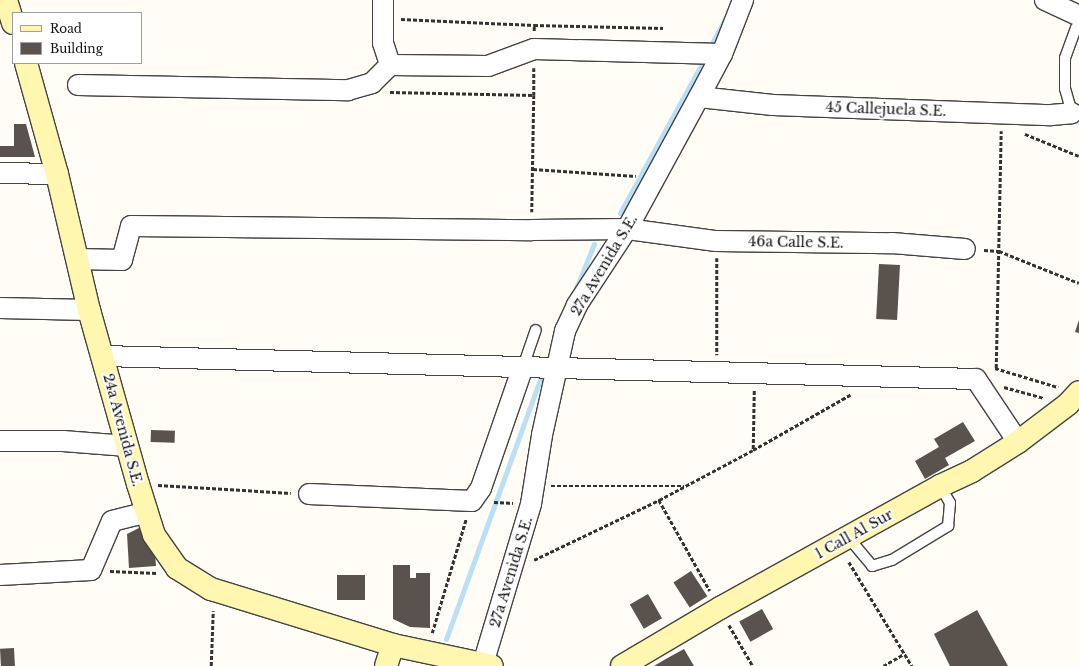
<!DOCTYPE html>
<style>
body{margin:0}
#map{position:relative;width:1079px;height:666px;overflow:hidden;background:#fffdf5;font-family:"Libre Baskerville",serif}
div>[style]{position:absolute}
.stream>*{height:5px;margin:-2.5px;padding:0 2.5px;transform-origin:2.5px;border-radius:2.5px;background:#b9e0f7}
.building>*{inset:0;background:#5a524d;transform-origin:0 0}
.path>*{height:2.5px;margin-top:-1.25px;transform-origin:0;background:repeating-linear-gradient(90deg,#333 0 4px,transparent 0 6px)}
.roads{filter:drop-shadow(1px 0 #444) drop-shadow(-1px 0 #444) drop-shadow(0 1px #444) drop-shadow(0 -1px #444)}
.lane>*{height:10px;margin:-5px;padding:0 5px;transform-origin:5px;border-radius:5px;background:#fff}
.street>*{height:20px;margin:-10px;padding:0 10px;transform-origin:10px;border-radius:10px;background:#fff}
.secondary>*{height:22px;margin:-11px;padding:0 11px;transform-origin:11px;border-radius:11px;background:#fff6b0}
span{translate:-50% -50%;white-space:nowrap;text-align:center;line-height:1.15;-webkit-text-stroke:4px #fff;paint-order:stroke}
.street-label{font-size:14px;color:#111}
.legend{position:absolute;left:12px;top:12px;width:130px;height:52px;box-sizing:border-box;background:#fff;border:1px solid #a0a0a0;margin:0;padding:5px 7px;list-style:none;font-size:12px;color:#111}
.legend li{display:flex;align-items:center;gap:8px;height:20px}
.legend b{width:20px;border:1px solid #a0a0a0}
</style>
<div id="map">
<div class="stream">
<div style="left:709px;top:49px;width:34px;rotate:-62deg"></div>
<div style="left:620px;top:213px;width:177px;rotate:-61.3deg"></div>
<div style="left:575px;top:291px;width:51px;rotate:-68deg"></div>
<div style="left:446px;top:639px;width:285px;rotate:-70.1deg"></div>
</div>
<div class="building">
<div style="clip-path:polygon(14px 124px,26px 124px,35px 157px,0 157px,0 146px,14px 146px)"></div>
<div style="left:879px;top:264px;width:21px;height:55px;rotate:3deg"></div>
<div style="clip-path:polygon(1079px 320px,1079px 333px,1075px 332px)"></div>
<div style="clip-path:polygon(963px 422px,975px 441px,945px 458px,949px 465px,925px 479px,915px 461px,939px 447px,934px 439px)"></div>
<div style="left:151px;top:430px;width:24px;height:12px;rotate:2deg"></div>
<div style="clip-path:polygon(141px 527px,155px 553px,156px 566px,129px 568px,127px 534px)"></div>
<div style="clip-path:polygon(393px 565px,410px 565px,410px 578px,416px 578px,416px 573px,430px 573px,430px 628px,410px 627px,393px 619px)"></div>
<div style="left:691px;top:571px;width:30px;height:21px;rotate:57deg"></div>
<div style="left:337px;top:575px;width:28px;height:25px"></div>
<div style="left:648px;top:594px;width:28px;height:21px;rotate:60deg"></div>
<div style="left:762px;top:609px;width:23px;height:26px;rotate:61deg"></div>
<div style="clip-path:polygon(977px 610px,1008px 666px,950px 666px,934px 634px)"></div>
<div style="left:14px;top:648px;width:18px;height:14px;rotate:87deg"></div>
<div style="clip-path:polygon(684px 649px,694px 666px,654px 666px,664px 660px)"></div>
</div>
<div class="path">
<div style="left:401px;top:19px;width:133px;rotate:2.6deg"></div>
<div style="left:534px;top:31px;width:6px;rotate:-90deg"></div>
<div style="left:534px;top:25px;width:129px;rotate:1.3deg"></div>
<div style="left:534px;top:68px;width:27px;rotate:90deg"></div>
<div style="left:390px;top:92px;width:144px;rotate:1.2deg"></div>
<div style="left:534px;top:95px;width:117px;rotate:91deg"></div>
<div style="left:1025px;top:134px;width:58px;rotate:22.2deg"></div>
<div style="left:533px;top:169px;width:103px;rotate:3.9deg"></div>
<div style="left:984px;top:250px;width:15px;rotate:4deg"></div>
<div style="left:999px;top:251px;width:86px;rotate:21.8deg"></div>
<div style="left:717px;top:258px;width:97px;rotate:90deg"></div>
<div style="left:995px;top:368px;width:66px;rotate:16.8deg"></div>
<div style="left:996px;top:368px;width:237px;rotate:-88.8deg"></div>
<div style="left:1004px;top:387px;width:41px;rotate:15.4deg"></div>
<div style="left:753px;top:449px;width:59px;rotate:-89deg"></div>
<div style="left:158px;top:485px;width:133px;rotate:3.4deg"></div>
<div style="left:551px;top:486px;width:133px"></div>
<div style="left:659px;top:500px;width:104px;rotate:60.7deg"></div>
<div style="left:494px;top:502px;width:19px;rotate:3deg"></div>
<div style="left:534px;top:560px;width:139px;rotate:-25.6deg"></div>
<div style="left:659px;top:500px;width:106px;rotate:-28deg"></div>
<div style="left:753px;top:450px;width:112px;rotate:-29.6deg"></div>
<div style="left:849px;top:562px;width:122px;rotate:58.8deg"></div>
<div style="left:110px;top:571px;width:47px;rotate:2.4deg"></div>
<div style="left:729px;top:625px;width:48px;rotate:59.7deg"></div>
<div style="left:432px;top:633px;width:119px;rotate:-73.4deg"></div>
<div style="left:211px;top:666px;width:55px;rotate:-87.9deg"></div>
<div style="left:883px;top:666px;width:24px;rotate:-30deg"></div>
</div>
<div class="roads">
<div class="lane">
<div style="left:1075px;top:114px;width:3px;rotate:-162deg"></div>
<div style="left:1072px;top:113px;width:25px;rotate:-106deg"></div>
<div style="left:1065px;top:89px;width:31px;rotate:-90deg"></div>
<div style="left:1065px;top:58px;width:32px;rotate:-70deg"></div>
<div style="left:1076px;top:28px;width:4px;rotate:-34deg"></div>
<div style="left:523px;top:367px;width:39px;rotate:-71deg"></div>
<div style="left:848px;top:537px;width:38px;rotate:50deg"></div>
<div style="left:872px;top:566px;width:21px;rotate:-17deg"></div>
<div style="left:892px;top:560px;width:66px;rotate:-31.3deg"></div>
<div style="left:948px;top:526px;width:23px;rotate:-85deg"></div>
<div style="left:950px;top:503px;width:20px;rotate:-120deg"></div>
</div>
<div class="street">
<div style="left:383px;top:0;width:43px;rotate:90deg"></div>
<div style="left:383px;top:43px;width:23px;rotate:72deg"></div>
<div style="left:1045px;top:0;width:38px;rotate:25deg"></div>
<div style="left:78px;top:85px;width:270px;rotate:1.1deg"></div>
<div style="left:348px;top:90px;width:25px;rotate:-16deg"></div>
<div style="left:372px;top:83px;width:25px;rotate:-45deg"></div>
<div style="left:390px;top:65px;width:98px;rotate:0.6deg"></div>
<div style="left:488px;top:66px;width:49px;rotate:-20.3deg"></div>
<div style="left:534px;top:49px;width:188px;rotate:1.5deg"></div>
<div style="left:699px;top:97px;width:74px;rotate:6.2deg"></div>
<div style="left:773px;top:105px;width:278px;rotate:2.1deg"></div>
<div style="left:1051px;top:115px;width:21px;rotate:-5deg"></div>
<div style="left:0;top:173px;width:57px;rotate:1deg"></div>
<div style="left:77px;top:259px;width:45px;rotate:1.3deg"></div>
<div style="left:122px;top:260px;width:35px;rotate:-75deg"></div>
<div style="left:131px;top:226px;width:401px;rotate:0.6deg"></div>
<div style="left:532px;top:230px;width:95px;rotate:-0.6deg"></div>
<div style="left:627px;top:229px;width:90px;rotate:7.7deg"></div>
<div style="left:716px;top:241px;width:176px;rotate:0.7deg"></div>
<div style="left:892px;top:243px;width:73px;rotate:4.7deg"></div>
<div style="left:0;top:308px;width:89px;rotate:1.3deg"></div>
<div style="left:103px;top:356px;width:873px;rotate:1.51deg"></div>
<div style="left:976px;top:379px;width:76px;rotate:56.3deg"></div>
<div style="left:0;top:441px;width:63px"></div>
<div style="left:63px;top:441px;width:64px;rotate:4.5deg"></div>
<div style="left:309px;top:494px;width:163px;rotate:2.5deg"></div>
<div style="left:472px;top:501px;width:16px;rotate:-55deg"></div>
<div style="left:481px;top:488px;width:128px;rotate:-70.9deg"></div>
<div style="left:0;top:575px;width:91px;rotate:-3.1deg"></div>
<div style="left:91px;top:570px;width:53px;rotate:-66.8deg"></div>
<div style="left:112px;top:521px;width:36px;rotate:-14deg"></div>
<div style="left:483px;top:664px;width:167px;rotate:-73.3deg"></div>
<div style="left:531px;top:504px;width:70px;rotate:-80.9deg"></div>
<div style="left:542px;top:435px;width:107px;rotate:-77.5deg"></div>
<div style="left:565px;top:331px;width:29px;rotate:-65deg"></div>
<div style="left:577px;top:305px;width:91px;rotate:-56.7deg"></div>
<div style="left:627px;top:229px;width:150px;rotate:-61.4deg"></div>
<div style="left:699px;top:97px;width:49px;rotate:-61.9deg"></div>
<div style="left:722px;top:54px;width:58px;rotate:-68.7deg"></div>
</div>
<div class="secondary">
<div style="left:6px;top:0;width:24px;rotate:73deg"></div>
<div style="left:26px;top:63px;width:115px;rotate:74.4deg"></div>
<div style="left:57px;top:174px;width:140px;rotate:76.8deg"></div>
<div style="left:89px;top:310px;width:181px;rotate:74.3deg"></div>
<div style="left:138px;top:484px;width:53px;rotate:72.6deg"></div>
<div style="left:154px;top:535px;width:40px;rotate:55.1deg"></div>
<div style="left:177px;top:568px;width:40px;rotate:32deg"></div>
<div style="left:211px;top:589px;width:190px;rotate:17.1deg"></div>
<div style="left:393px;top:645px;width:101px;rotate:12deg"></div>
<div style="left:386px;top:666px;width:22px;rotate:-72deg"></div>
<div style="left:622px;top:666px;width:114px;rotate:-30.6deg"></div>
<div style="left:720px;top:608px;width:252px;rotate:-29deg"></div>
<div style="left:940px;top:486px;width:35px;rotate:-25deg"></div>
<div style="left:972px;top:471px;width:54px;rotate:-32.2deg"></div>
<div style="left:1018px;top:442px;width:63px;rotate:-37.2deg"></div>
<div style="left:1068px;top:404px;width:16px;rotate:-47deg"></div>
</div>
</div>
<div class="street-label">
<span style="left:886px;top:109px;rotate:2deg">45 Callejuela S.E.</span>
<span style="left:796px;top:242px;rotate:1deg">46a Calle S.E.</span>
<span style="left:604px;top:265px;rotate:-59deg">27a Avenida S.E.</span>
<span style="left:123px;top:430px;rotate:75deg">24a Avenida S.E.</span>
<span style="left:854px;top:534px;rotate:-29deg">1 Call Al Sur</span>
<span style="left:511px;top:572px;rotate:-73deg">27a Avenida S.E.</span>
</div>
<ul class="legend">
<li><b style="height:5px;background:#fff6b0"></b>Road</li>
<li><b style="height:11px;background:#5a524d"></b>Building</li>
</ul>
</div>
